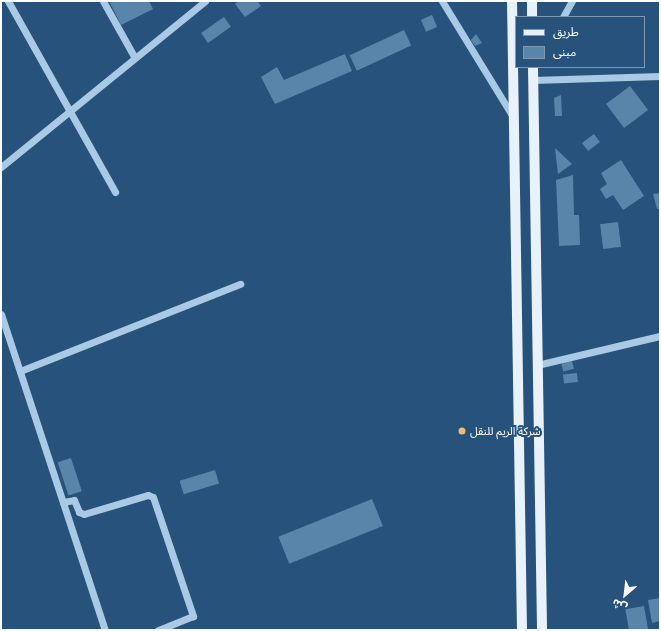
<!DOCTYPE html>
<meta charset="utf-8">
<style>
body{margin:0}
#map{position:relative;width:661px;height:631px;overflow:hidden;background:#26527b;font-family:Poppins,"Noto Sans Arabic",sans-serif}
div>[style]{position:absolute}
.building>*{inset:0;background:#5a85ab;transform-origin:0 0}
.minor>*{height:7px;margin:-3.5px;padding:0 3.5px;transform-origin:3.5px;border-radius:3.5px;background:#aac9e4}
.major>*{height:10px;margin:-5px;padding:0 5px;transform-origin:5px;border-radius:5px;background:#e9f2fc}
.dots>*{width:11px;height:11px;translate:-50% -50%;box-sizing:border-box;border:2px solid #26527b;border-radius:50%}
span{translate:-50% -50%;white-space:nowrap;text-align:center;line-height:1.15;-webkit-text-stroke:4px #26527b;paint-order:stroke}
.poi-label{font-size:11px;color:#fff}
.left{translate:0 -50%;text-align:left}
.frame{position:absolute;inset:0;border:2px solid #fff;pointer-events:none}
.legend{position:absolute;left:515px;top:16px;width:130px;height:52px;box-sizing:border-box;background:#26527b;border:1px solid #7d97b0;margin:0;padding:5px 7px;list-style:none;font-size:12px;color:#fff}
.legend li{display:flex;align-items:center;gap:8px;height:20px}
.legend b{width:20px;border:1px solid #7d97b0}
.north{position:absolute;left:605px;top:575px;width:40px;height:40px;-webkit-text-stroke:3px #26527b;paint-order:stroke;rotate:208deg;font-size:11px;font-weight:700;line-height:16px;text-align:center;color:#fff}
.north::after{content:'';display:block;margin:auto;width:14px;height:18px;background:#fff;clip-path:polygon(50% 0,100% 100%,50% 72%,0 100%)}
</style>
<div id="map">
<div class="building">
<div style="clip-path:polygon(109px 1px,149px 1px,153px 9px,121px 25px)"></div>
<div style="clip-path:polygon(239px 1px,257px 1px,261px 6px,245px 17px,235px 4px)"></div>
<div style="left:432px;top:15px;width:13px;height:12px;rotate:67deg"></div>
<div style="left:224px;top:17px;width:12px;height:28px;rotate:55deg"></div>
<div style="left:404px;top:30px;width:17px;height:60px;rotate:65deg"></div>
<div style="clip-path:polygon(476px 34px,482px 43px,475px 46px,471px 40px)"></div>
<div style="clip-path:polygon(345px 54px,352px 71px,275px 104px,261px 77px,277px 67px,284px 80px)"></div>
<div style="left:630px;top:86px;width:30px;height:30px;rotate:53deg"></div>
<div style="clip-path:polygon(561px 95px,562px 116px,555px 116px,554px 98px)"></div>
<div style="left:594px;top:134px;width:10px;height:15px;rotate:53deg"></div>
<div style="clip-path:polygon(555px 148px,572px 164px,558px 174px)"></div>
<div style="clip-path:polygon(621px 160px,644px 196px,623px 210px,613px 195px,606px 199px,600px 189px,607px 184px,601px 173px)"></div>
<div style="clip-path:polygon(573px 175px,574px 215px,579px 215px,580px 245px,559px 246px,556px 180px)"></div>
<div style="clip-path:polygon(660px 193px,660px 209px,657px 209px,653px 194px)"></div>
<div style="left:618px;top:222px;width:25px;height:18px;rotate:83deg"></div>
<div style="left:572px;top:361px;width:8px;height:11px;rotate:76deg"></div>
<div style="left:577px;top:373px;width:9px;height:14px;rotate:84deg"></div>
<div style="left:71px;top:458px;width:35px;height:14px;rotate:72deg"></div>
<div style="left:215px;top:470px;width:14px;height:37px;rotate:73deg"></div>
<div style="left:372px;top:499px;width:29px;height:101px;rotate:68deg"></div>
<div style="clip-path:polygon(660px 598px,660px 621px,652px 623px,648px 600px)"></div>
<div style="left:644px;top:606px;width:23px;height:19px;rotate:80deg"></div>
</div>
<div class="minor">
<div style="left:8px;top:1px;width:219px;rotate:60.7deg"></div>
<div style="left:103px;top:1px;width:65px;rotate:60.7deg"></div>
<div style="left:442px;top:1px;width:136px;rotate:58.5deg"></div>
<div style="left:563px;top:17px;width:18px;rotate:-61deg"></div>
<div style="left:533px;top:80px;width:127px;rotate:-1.8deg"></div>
<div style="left:1px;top:167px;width:263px;rotate:-39.1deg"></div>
<div style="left:1px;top:314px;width:333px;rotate:71.8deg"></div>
<div style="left:537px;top:365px;width:126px;rotate:-13.3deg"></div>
<div style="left:20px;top:371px;width:237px;rotate:-21.6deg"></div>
<div style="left:63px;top:502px;width:11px;rotate:-10deg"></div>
<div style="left:74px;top:500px;width:13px;rotate:67deg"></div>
<div style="left:79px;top:512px;width:5px;rotate:22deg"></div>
<div style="left:84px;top:514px;width:67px;rotate:-16.5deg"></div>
<div style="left:148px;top:495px;width:5px;rotate:22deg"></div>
<div style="left:153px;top:497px;width:126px;rotate:71.4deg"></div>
<div style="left:193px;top:616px;width:38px;rotate:158deg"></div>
</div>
<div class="major">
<div style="left:512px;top:1px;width:629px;rotate:89.09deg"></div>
<div style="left:532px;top:1px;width:16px;rotate:90deg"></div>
<div style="left:533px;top:67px;width:563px;rotate:89.08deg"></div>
</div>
<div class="dots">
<div style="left:462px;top:431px;background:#edbe6e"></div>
</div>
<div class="poi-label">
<span class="left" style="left:470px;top:431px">شركة الريم للنقل</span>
</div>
<div class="frame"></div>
<ul class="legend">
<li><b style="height:5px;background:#e9f2fc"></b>طريق</li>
<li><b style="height:11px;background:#5a85ab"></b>مبنى</li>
</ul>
<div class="north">ش</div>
</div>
